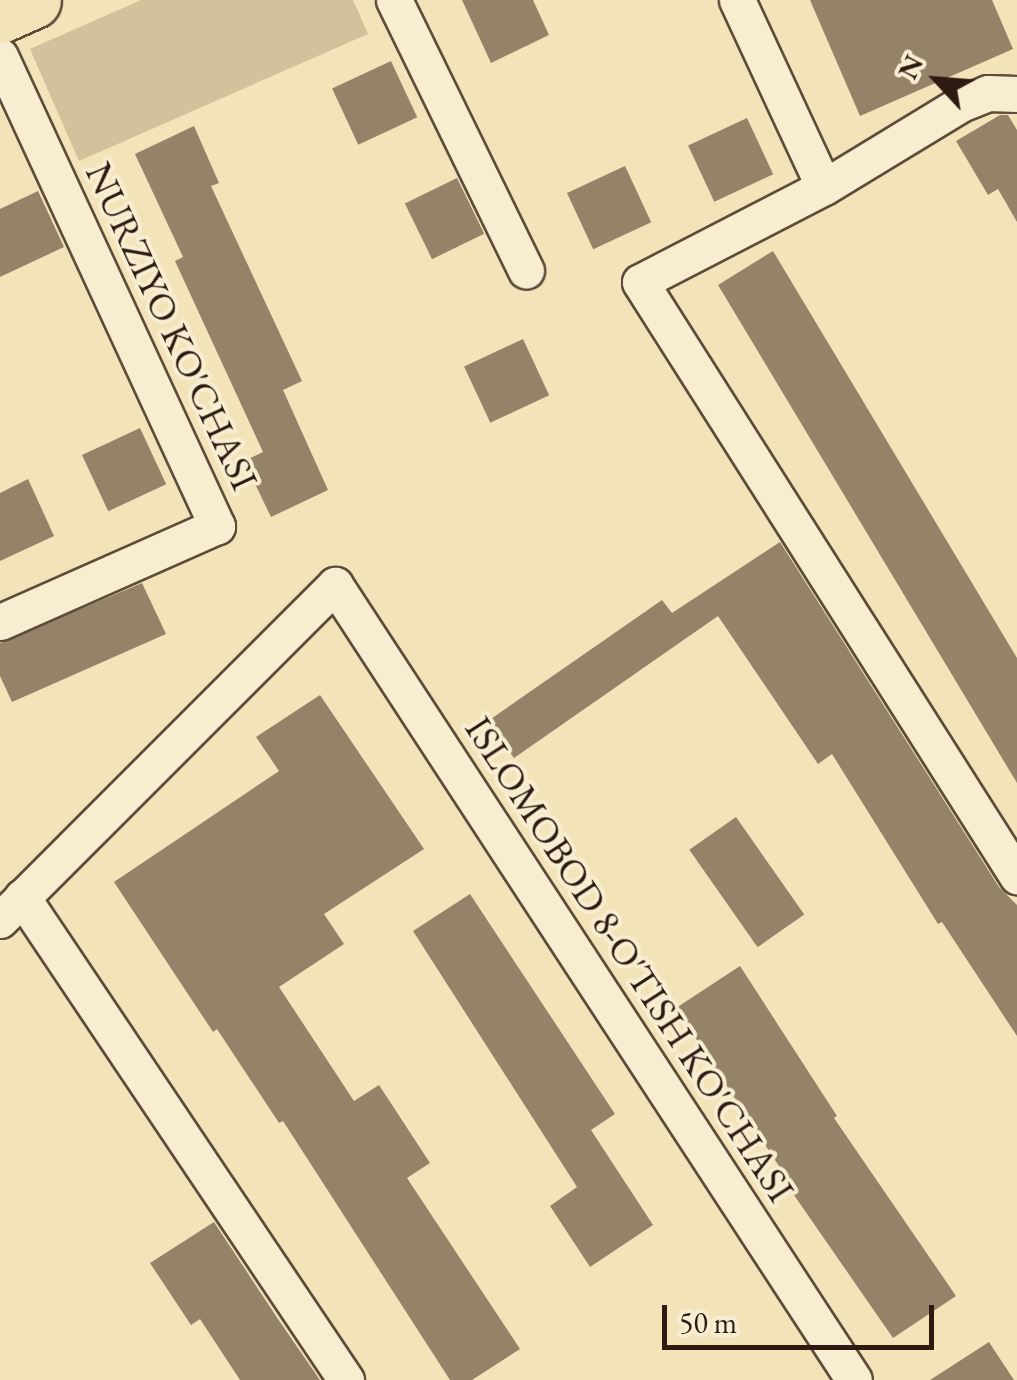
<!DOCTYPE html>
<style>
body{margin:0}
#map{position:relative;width:1017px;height:1380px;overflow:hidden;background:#f3e3b8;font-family:"EB Garamond",serif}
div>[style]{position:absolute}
.green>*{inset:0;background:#d1c19c}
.building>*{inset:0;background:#948368;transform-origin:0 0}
.roads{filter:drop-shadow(2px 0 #5e4c3b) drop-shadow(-2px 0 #5e4c3b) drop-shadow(0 2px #5e4c3b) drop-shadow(0 -2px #5e4c3b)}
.street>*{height:35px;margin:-17.5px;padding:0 17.5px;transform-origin:17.5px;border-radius:17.5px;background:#f7edd1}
.highway>*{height:55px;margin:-27.5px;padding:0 27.5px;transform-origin:27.5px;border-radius:27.5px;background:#f3e3b8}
span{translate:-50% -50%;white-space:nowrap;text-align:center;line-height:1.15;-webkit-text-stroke:8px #f7edd1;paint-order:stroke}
.street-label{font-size:38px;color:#2d1a11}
.north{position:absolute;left:887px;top:30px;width:100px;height:100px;-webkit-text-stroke:8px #f7edd1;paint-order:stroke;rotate:296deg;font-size:28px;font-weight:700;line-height:40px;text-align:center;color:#2d1a11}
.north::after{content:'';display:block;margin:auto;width:35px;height:45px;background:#2d1a11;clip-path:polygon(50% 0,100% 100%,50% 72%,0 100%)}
.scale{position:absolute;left:662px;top:1305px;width:272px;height:45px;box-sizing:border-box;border:5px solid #2d1a11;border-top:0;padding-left:12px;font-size:30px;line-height:35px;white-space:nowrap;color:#2d1a11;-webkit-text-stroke:8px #f7edd1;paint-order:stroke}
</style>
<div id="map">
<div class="green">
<div style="clip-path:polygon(141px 0,353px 0,368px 34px,79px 161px,30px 49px)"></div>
</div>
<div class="building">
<div style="clip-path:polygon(462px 0,533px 0,549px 35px,491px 63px)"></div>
<div style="clip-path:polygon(810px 0,992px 0,1013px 49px,860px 116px)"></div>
<div style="left:391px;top:61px;width:62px;height:65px;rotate:65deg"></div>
<div style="clip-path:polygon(1000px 115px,1008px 115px,1017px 130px,1017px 222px,998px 189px,988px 195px,956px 141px)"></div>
<div style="left:747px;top:118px;width:62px;height:65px;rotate:65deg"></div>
<div style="clip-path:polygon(194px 126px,219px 183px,211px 186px,302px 381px,283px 390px,328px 490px,271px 517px,244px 461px,263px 452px,175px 261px,183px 257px,135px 154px)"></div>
<div style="left:625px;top:166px;width:62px;height:64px;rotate:65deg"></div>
<div style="left:457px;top:178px;width:62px;height:58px;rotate:64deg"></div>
<div style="clip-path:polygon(38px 191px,64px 247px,0 277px,0 209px)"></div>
<div style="clip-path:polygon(773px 251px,1017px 658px,1017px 783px,718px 285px)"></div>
<div style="left:523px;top:339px;width:62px;height:65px;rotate:65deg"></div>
<div style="left:140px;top:428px;width:62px;height:64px;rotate:65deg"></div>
<div style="clip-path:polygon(28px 479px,54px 536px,0 561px,0 493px)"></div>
<div style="clip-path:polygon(780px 542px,999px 887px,1017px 905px,1017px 1036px,942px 922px,938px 924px,832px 754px,818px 764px,718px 616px,514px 758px,488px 721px,662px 600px,672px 613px)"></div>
<div style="clip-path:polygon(142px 583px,166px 634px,12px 702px,0 676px,0 643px)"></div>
<div style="clip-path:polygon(320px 695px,424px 849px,324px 914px,344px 944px,279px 987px,354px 1101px,379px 1085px,430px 1163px,407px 1178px,520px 1349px,472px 1380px,450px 1380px,283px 1121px,279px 1123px,217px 1029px,213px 1032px,114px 882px,279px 771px,256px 737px)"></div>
<div style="left:736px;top:817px;width:119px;height:57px;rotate:55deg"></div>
<div style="clip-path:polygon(470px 894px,615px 1114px,591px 1130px,653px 1225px,590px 1267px,550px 1206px,577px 1187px,413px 931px)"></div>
<div style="clip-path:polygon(740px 966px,837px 1116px,834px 1118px,956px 1296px,893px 1338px,787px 1185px,790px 1183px,676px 1008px)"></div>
<div style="clip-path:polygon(214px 1222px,278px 1319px,320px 1380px,240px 1380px,200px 1319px,191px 1325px,150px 1263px)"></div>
<div style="clip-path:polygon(989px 1342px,1014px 1380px,930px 1380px)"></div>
</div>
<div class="roads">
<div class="street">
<div style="left:394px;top:0;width:301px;rotate:64deg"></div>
<div style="left:737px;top:0;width:206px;rotate:65.1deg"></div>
<div style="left:0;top:56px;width:518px;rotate:65.22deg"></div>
<div style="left:217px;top:526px;width:237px;rotate:156.1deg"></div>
<div style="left:1017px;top:94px;width:29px;rotate:-178deg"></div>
<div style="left:988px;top:93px;width:31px;rotate:158deg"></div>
<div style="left:959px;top:105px;width:158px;rotate:148.7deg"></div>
<div style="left:824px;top:187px;width:207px;rotate:152.7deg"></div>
<div style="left:640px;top:282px;width:704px;rotate:57.6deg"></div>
<div style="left:22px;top:897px;width:582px;rotate:56.15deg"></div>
<div style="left:0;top:920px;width:474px;rotate:-45deg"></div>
<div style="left:335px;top:585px;width:949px;rotate:56.86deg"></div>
</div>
<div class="highway">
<div style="left:0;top:15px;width:36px;rotate:-24deg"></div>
</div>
</div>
<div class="street-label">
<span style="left:172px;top:326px;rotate:65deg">NURZIYO KO'CHASI</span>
<span style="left:630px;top:959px;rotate:57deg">ISLOMOBOD 8-O'TISH KO'CHASI</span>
</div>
<div class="north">N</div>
<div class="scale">50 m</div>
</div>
